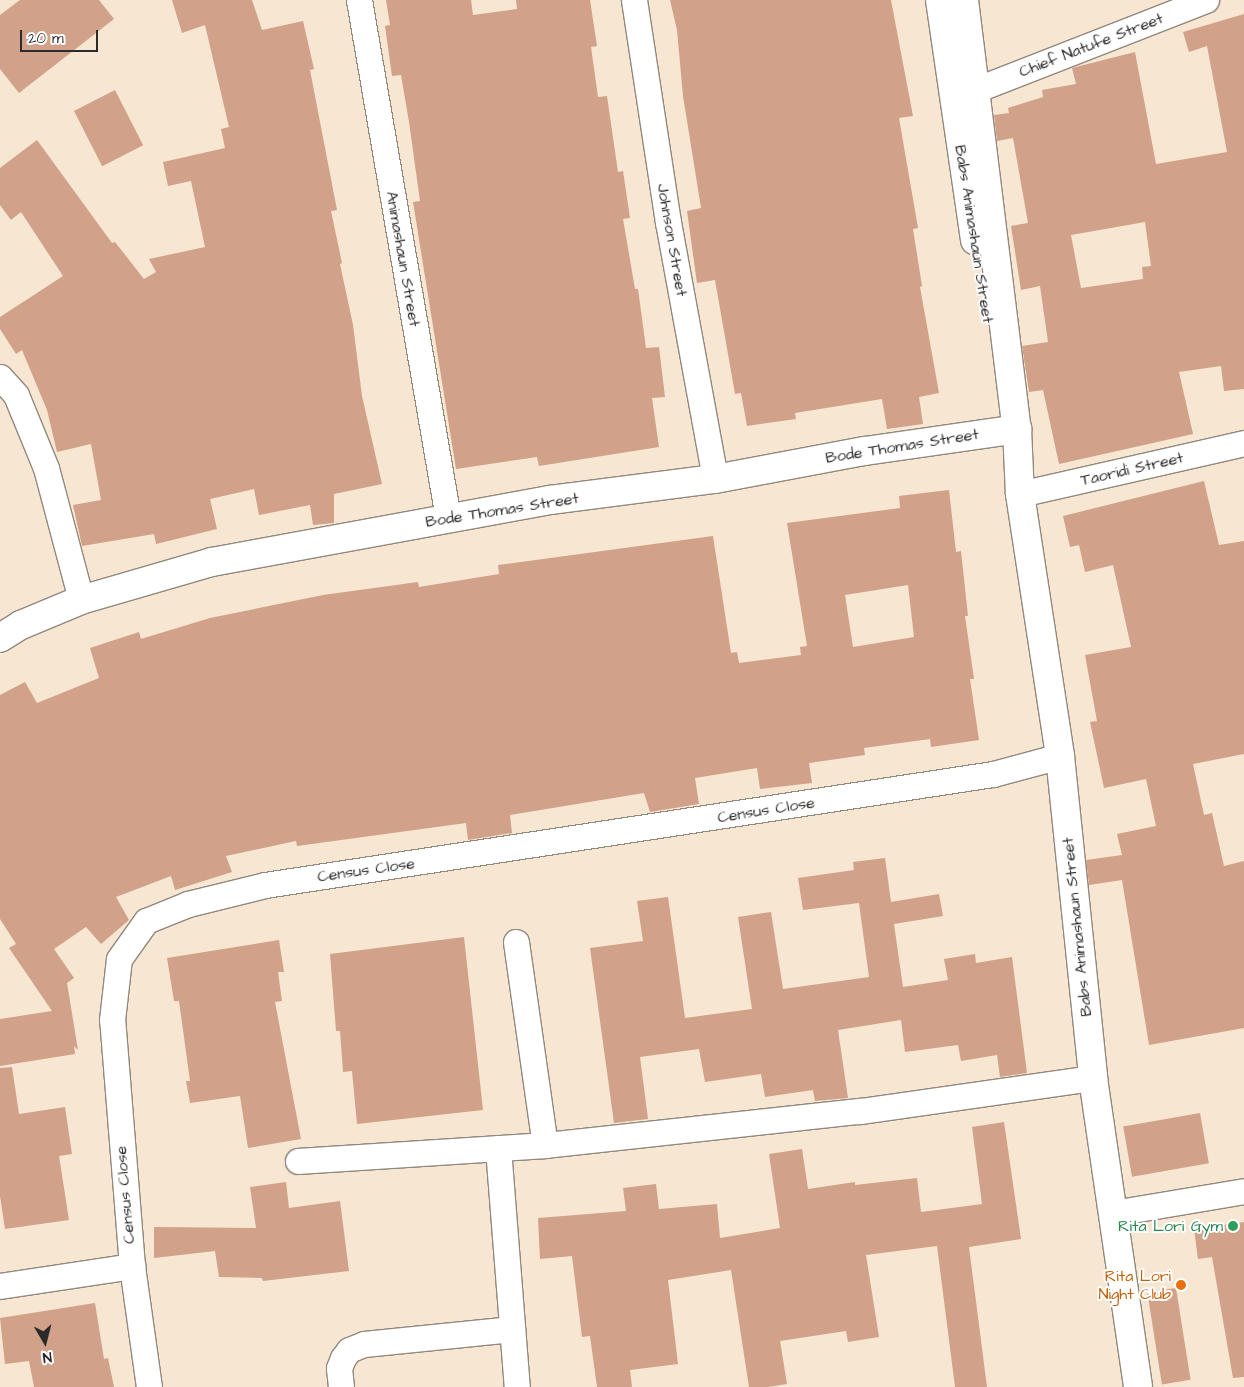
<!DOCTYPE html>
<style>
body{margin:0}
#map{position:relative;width:1244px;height:1387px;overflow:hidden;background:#f7e6d1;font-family:"Architects Daughter",sans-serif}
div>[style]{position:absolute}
.building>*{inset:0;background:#d1a18a;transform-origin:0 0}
.roads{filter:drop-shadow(1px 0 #91887e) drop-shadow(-1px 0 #91887e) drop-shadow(0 1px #91887e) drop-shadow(0 -1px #91887e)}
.minor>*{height:25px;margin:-12.5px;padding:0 12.5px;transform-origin:12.5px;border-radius:12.5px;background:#fff}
.major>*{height:28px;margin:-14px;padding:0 14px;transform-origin:14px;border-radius:14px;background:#fff}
.dots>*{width:14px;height:14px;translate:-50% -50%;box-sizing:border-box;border:2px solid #fff;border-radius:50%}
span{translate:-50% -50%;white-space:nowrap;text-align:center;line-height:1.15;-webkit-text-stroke:4px #fff;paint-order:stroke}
.street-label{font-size:16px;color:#2b2b2b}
.leisure-label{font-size:16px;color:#27864d}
.right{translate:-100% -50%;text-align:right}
.food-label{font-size:16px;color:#c56008}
.north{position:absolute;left:20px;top:1317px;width:50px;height:50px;-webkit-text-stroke:4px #fff;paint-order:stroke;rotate:172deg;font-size:14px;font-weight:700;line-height:20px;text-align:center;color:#2b2b2b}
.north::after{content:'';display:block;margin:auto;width:18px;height:22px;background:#2b2b2b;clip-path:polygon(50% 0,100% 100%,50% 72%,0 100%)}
.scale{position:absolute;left:20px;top:30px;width:78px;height:22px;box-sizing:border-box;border:2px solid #2b2b2b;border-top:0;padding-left:6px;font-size:15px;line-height:18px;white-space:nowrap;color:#2b2b2b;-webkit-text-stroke:4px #fff;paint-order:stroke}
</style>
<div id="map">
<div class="building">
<div style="clip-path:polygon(20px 0,99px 0,114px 19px,19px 93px,0 69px,0 15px)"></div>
<div style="clip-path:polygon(172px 0,252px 0,262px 30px,303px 21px,314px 69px,310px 70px,337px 210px,331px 211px,342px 263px,340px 264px,353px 325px,362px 396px,382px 484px,334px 494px,334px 523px,313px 525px,310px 505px,259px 515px,254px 489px,210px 499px,217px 529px,156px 544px,154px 534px,82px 546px,73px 505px,101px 500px,91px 444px,57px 452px,47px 410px,22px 350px,16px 354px,0 329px,0 317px,63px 276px,21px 212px,11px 220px,0 205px,0 168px,37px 140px,112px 243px,115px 242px,144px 279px,156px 272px,149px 259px,205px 247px,191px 181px,168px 186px,163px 162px,225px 148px,221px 129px,229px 127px,205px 25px,182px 33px)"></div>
<div style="clip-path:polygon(386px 0,471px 0,473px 15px,517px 9px,516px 0,590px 0,597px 46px,591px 47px,598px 97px,607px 96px,618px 172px,623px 171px,630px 218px,623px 219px,635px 289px,638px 289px,646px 348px,659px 347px,665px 397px,652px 398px,659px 447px,539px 466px,537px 457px,456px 469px,413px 202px,420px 201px,409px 122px,401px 75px,392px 76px,385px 26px,390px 25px)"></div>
<div style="clip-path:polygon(670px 0,891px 0,913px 116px,899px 118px,918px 228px,913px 229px,922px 286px,920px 287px,939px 393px,919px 397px,923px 424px,887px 429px,882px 399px,795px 413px,796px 419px,747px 426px,741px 393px,735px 394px,715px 280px,697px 283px,687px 211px,701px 208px,683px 96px,677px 30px)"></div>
<div style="clip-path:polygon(evenodd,1244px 14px,1244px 389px,1224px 391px,1221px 366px,1179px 372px,1193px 434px,1059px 464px,1043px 390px,1029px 392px,1022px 346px,1048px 342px,1040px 286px,1021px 290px,1011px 226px,1028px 223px,1013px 138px,997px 141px,994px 115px,1009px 113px,1008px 108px,1043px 97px,1042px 90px,1076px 84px,1072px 68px,1135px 52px,1156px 164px,1227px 152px,1207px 46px,1189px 52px,1183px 32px,1244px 14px,1145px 222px,1151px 266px,1142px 267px,1143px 279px,1081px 288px,1071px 235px,1145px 222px)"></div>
<div style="left:115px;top:90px;width:62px;height:46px;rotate:63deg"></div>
<div style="clip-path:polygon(1204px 481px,1219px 545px,1244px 541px,1244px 754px,1193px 764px,1204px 815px,1212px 813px,1224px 866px,1244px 861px,1244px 1028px,1149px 1045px,1122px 880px,1089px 885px,1086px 860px,1122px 855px,1117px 834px,1156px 826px,1146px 779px,1104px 788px,1090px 722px,1097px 721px,1085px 655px,1131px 647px,1113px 565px,1085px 572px,1079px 545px,1070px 547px,1063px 516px)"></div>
<div style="clip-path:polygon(evenodd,949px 490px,956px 552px,961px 551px,968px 616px,965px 616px,974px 679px,970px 679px,979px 740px,931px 747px,930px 739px,864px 748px,865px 755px,809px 763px,812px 783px,760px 789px,757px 768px,695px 778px,699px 804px,650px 812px,644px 793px,510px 815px,512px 833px,468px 840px,466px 823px,297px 846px,296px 841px,226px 856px,232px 872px,175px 890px,171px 876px,116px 897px,129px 920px,101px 944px,86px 927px,54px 949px,74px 978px,67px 983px,78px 1050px,74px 1046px,75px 1054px,0 1066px,0 1019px,52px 1011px,9px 948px,16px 944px,0 919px,0 695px,25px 682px,37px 703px,99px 678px,90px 648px,139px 632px,141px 639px,210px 618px,323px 595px,418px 582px,419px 587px,499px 574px,498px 565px,713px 536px,731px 653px,737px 652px,739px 663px,801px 655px,800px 647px,807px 646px,787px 523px,900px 508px,899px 496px,949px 490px,908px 585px,914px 637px,853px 647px,845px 595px,908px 585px)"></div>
<div style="clip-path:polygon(885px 858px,891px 902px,939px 894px,943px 916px,894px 924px,903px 987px,948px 980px,944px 959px,975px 954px,976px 963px,1012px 957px,1027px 1073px,1000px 1077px,997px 1055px,961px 1061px,958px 1045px,905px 1052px,901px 1020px,838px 1030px,848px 1098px,815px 1101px,813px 1090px,765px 1097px,761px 1074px,705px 1082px,699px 1049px,640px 1057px,648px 1119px,614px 1123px,590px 948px,643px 941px,637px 901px,668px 897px,685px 1018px,752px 1009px,738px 917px,771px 912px,783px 989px,869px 977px,859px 903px,803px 910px,798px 878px,854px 870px,853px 862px)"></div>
<div style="clip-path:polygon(464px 937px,483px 1110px,357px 1124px,352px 1071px,343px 1072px,340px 1031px,336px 1031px,330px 954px)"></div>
<div style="clip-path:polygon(279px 940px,284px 972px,278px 972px,282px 1001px,275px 1002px,301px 1139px,248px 1148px,240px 1096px,190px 1103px,186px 1081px,190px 1081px,179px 1001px,174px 1001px,167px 958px)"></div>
<div style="clip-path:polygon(12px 1067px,19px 1114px,65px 1107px,72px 1154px,59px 1156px,69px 1220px,5px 1229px,0 1196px,0 1068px)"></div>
<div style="left:1200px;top:1113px;width:51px;height:78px;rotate:80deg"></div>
<div style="clip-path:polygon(1004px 1122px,1021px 1239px,969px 1247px,987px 1387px,955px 1387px,937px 1246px,866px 1255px,879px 1337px,848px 1342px,846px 1331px,780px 1341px,787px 1384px,768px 1387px,749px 1387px,731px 1270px,668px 1280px,678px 1364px,630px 1370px,632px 1387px,597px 1387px,590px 1336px,582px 1337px,572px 1256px,540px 1259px,538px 1218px,626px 1211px,623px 1188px,656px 1184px,659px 1209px,717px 1204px,720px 1238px,780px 1228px,769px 1154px,802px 1149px,808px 1189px,855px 1182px,855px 1185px,917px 1178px,921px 1212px,982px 1204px,972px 1127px)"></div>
<div style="clip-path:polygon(286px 1182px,289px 1208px,340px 1201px,349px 1271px,263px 1281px,262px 1278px,219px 1277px,215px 1251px,154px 1258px,154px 1227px,256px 1228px,250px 1187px)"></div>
<div style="clip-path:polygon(1244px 1222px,1244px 1377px,1233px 1378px,1212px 1257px,1198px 1259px,1194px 1229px)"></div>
<div style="left:1176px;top:1288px;width:93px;height:29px;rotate:81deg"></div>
<div style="clip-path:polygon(95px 1303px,104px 1359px,108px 1358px,114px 1387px,34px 1387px,29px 1361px,5px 1364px,0 1318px)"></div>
</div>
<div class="roads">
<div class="minor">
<div style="left:359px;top:0;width:526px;rotate:80.25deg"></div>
<div style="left:634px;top:0;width:225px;rotate:81.3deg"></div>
<div style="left:668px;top:222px;width:261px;rotate:79.6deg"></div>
<div style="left:975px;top:90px;width:248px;rotate:-21.3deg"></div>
<div style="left:0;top:377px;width:24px;rotate:48deg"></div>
<div style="left:16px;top:395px;width:79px;rotate:67.7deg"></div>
<div style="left:46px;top:468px;width:137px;rotate:75.1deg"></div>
<div style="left:1020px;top:494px;width:230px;rotate:-12.8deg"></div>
<div style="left:516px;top:942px;width:205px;rotate:81.9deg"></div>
<div style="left:498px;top:1148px;width:240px;rotate:85.5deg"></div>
<div style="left:298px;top:1161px;width:248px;rotate:-3.7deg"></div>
<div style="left:545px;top:1145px;width:317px;rotate:-6.2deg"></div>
<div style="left:860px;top:1111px;width:235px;rotate:-8.1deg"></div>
<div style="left:1113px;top:1213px;width:133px;rotate:-9.5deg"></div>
<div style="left:0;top:1286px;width:134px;rotate:-8.6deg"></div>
<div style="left:149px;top:1387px;width:122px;rotate:-98deg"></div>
<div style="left:132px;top:1266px;width:247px;rotate:-94.6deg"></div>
<div style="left:112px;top:1020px;width:61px;rotate:-83.5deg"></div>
<div style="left:119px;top:959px;width:47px;rotate:-54.6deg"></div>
<div style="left:146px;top:921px;width:45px;rotate:-22deg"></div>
<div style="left:188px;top:904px;width:79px;rotate:-13.9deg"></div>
<div style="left:265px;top:885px;width:736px;rotate:-8.67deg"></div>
<div style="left:993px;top:774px;width:69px;rotate:-15deg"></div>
<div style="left:341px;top:1387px;width:19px;rotate:-96deg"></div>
<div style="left:339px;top:1368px;width:11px;rotate:-68deg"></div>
<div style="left:343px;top:1358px;width:10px;rotate:-53deg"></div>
<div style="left:349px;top:1350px;width:16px;rotate:-22deg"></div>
<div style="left:364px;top:1344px;width:149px;rotate:-5.8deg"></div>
</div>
<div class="major">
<div style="left:940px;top:0;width:243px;rotate:81.7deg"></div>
<div style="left:964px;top:0;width:432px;rotate:83deg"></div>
<div style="left:1017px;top:429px;width:65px;rotate:87.4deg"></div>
<div style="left:1020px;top:494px;width:265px;rotate:81.3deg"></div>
<div style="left:1060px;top:756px;width:324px;rotate:84.1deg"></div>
<div style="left:1093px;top:1078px;width:312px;rotate:81.7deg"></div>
<div style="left:0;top:638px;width:25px;rotate:-32deg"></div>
<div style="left:21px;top:625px;width:65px;rotate:-22.6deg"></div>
<div style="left:81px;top:600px;width:136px;rotate:-16.2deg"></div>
<div style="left:212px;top:562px;width:344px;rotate:-10.4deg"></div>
<div style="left:550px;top:500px;width:166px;rotate:-7.3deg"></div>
<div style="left:715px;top:479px;width:153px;rotate:-10.6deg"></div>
<div style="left:865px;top:451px;width:154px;rotate:-8.2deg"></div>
</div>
</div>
<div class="dots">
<div style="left:1233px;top:1226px;background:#2e9e5b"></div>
<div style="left:1181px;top:1285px;background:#e8710a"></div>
</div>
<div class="street-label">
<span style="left:1091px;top:45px;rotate:-21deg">Chief Natufe Street</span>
<span style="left:974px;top:234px;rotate:81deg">Babs Animashaun Street</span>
<span style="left:672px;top:240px;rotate:80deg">Johnson Street</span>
<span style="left:403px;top:259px;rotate:80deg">Animashaun Street</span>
<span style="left:902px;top:446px;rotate:-9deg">Bode Thomas Street</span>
<span style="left:1132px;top:469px;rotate:-13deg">Taoridi Street</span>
<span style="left:502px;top:510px;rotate:-9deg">Bode Thomas Street</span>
<span style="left:766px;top:810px;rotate:-9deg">Census Close</span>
<span style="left:366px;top:870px;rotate:-8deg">Census Close</span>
<span style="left:1077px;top:927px;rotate:-96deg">Babs Animashaun Street</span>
<span style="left:125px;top:1195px;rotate:-95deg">Census Close</span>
</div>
<div class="leisure-label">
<span class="right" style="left:1223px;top:1226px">Rita Lori Gym</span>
</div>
<div class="food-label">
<span class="right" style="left:1171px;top:1285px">Rita Lori<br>Night Club</span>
</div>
<div class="north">N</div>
<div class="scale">20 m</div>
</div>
